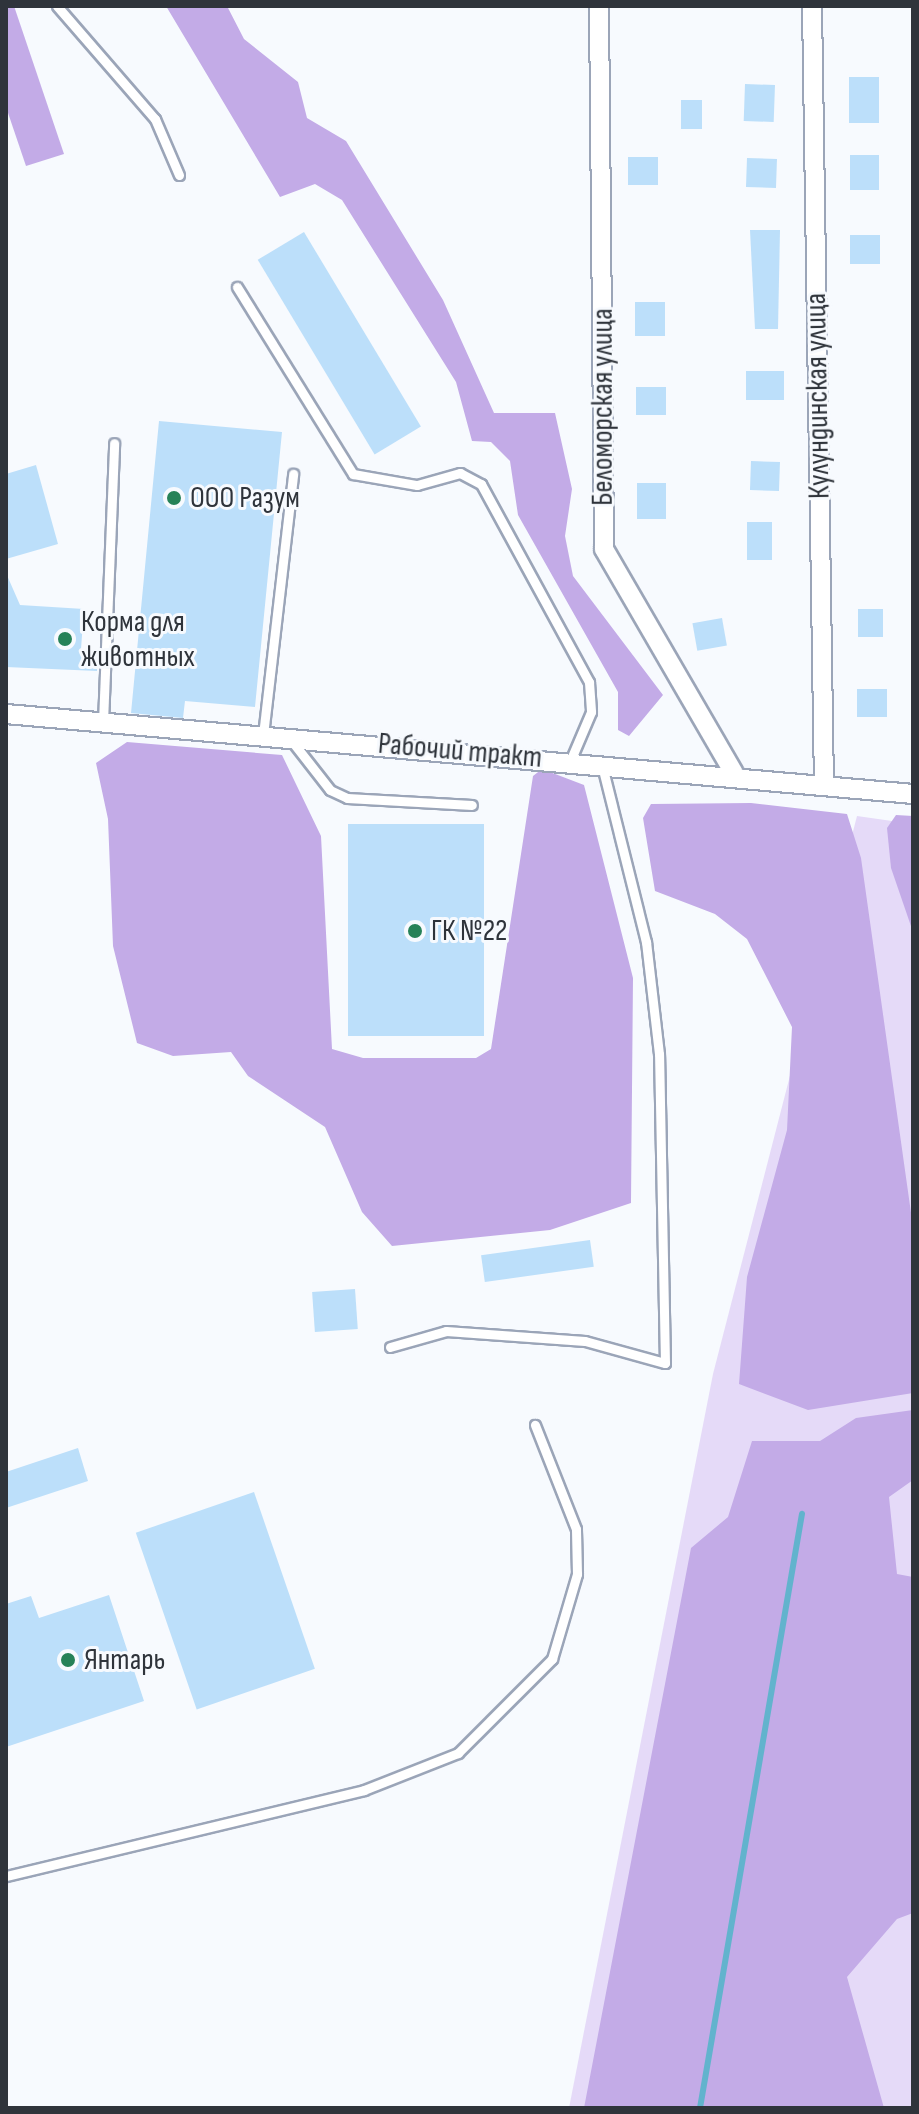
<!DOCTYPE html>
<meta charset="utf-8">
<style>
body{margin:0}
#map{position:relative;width:919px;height:2114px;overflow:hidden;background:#f7fafe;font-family:"Sofia Sans Condensed",sans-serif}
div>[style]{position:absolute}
.green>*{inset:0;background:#e5daf8}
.forest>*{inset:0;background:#c3abe7}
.stream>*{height:6px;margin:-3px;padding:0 3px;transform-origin:3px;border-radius:3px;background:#62b3cd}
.building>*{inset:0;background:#bcdffa;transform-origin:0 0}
.roads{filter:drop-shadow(2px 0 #9ba5b8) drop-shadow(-2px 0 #9ba5b8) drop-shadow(0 2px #9ba5b8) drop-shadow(0 -2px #9ba5b8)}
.service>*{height:9px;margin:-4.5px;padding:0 4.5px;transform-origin:4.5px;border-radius:4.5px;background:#fff}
.minor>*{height:18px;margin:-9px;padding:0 9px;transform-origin:9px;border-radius:9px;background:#fff}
.dots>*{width:22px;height:22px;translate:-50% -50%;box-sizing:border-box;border:4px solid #f7fafe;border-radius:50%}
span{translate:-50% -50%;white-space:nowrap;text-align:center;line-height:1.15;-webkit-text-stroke:6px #f7fafe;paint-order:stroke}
.street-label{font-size:30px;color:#2f343b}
.poi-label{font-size:30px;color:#2f343b}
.left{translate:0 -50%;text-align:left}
.frame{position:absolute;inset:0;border:8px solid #2f343b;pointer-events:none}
</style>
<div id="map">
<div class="green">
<div style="clip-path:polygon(857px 816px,913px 824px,913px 2108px,569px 2108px,713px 1374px)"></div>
</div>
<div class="forest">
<div style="clip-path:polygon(6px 6px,14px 6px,64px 154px,26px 166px,6px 107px)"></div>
<div style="clip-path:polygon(166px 6px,227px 6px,244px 39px,298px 82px,307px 118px,346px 141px,443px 300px,494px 413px,555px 413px,572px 489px,565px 536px,573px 576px,663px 695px,629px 736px,618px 730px,618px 692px,518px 515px,510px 461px,491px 442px,472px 441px,456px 382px,342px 200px,315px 184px,280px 197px)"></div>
<div style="clip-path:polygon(127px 742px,282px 755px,321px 836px,332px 1049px,363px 1058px,476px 1058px,491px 1049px,533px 776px,542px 769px,584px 785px,633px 978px,631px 1203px,550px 1230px,392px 1246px,362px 1212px,325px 1127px,248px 1076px,231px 1052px,173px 1056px,137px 1043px,113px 946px,108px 819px,96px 763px)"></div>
<div style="clip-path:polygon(751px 803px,847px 814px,861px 858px,913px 1227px,913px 1393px,808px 1410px,739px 1384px,747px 1277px,787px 1130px,792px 1027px,747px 939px,715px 914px,655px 891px,643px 818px,651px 804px)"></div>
<div style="clip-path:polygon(896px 815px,913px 816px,913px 932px,891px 868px,887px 828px)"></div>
<div style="clip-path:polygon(913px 1410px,913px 1480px,889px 1497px,897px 1574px,913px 1577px,913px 1913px,897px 1919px,847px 1977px,884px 2108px,584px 2108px,691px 1548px,728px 1517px,752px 1441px,820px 1441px,856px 1418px)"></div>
</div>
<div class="stream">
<div style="left:700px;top:2108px;width:603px;rotate:-80.26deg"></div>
</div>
<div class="building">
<div style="left:849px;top:77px;width:30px;height:46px"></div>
<div style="left:745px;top:84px;width:30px;height:37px;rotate:2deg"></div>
<div style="left:681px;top:100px;width:21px;height:29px"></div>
<div style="left:850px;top:155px;width:29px;height:35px"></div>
<div style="left:628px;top:157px;width:30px;height:28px"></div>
<div style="left:747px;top:158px;width:30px;height:29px;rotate:2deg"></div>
<div style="clip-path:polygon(750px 230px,780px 230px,778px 329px,755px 329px)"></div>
<div style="left:304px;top:232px;width:227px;height:54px;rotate:59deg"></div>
<div style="left:850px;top:235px;width:30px;height:29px"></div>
<div style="left:635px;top:302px;width:30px;height:34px"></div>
<div style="left:746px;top:371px;width:38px;height:29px"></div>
<div style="left:636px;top:387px;width:30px;height:28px"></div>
<div style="clip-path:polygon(159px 421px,282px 432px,255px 707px,185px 701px,183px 718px,131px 713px)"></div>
<div style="left:751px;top:461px;width:29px;height:29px;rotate:2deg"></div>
<div style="clip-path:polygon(36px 465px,58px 544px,6px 559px,6px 474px)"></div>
<div style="left:637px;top:483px;width:29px;height:36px"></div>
<div style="left:747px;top:522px;width:25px;height:38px"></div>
<div style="clip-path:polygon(6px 573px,20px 605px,84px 609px,81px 649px,98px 650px,97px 671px,6px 667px)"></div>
<div style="left:858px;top:609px;width:25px;height:28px"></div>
<div style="left:722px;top:618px;width:28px;height:30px;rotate:80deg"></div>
<div style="left:857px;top:689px;width:30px;height:28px"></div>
<div style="left:348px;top:824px;width:136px;height:212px"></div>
<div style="left:590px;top:1240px;width:27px;height:110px;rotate:82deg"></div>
<div style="left:355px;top:1289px;width:40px;height:43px;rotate:86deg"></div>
<div style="clip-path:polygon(78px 1448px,88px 1481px,6px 1508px,6px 1472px)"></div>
<div style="left:254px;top:1492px;width:187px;height:125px;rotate:71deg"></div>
<div style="clip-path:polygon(109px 1595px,144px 1701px,6px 1747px,6px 1604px,31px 1596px,39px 1618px)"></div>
</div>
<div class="roads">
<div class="service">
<div style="left:57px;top:6px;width:150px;rotate:49.1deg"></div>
<div style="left:155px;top:119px;width:61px;rotate:66.8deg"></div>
<div style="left:237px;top:287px;width:220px;rotate:58.2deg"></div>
<div style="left:353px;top:474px;width:65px;rotate:9.8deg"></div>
<div style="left:417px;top:485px;width:45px;rotate:-15.6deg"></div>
<div style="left:460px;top:473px;width:24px;rotate:28deg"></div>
<div style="left:481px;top:484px;width:226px;rotate:61.4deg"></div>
<div style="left:589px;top:682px;width:30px;rotate:86deg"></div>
<div style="left:591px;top:712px;width:51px;rotate:113.1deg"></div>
<div style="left:103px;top:722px;width:279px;rotate:-87.7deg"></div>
<div style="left:263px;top:735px;width:263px;rotate:-83.4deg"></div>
<div style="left:291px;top:740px;width:63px;rotate:52deg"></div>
<div style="left:330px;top:790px;width:19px;rotate:25deg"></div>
<div style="left:347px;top:798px;width:125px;rotate:3.2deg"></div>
<div style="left:390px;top:1347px;width:58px;rotate:-15.9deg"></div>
<div style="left:446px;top:1331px;width:139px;rotate:4.1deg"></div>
<div style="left:585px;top:1341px;width:83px;rotate:15.4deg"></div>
<div style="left:665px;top:1363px;width:309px;rotate:-91.1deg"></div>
<div style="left:659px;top:1054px;width:113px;rotate:-96.6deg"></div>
<div style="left:646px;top:942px;width:182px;rotate:-104deg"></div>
<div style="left:6px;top:1876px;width:368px;rotate:-13.5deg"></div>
<div style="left:364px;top:1790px;width:101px;rotate:-21.5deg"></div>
<div style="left:458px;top:1753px;width:133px;rotate:-45deg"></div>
<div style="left:552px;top:1659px;width:89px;rotate:-73.6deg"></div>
<div style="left:577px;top:1574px;width:45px;rotate:-91.3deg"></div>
<div style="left:576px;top:1529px;width:112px;rotate:-111.5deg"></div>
</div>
<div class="minor">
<div style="left:599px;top:6px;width:543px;rotate:89.47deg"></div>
<div style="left:604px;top:549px;width:259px;rotate:59.9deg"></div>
<div style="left:812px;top:6px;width:780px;rotate:89.12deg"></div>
<div style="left:6px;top:714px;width:911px;rotate:5.04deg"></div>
</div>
</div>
<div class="dots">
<div style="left:174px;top:498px;background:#268258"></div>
<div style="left:65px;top:639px;background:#268258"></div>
<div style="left:415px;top:931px;background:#268258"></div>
<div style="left:68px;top:1660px;background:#268258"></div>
</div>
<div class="street-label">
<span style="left:818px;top:396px;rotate:-91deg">Кулундинская улица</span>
<span style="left:603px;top:407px;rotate:-90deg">Беломорская улица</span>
<span style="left:460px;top:751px;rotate:5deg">Рабочий тракт</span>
</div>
<div class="poi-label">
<span class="left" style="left:190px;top:498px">ООО Разум</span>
<span class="left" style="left:81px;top:639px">Корма для<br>животных</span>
<span class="left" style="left:431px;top:931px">ГК №22</span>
<span class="left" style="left:84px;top:1660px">Янтарь</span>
</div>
<div class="frame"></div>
</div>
